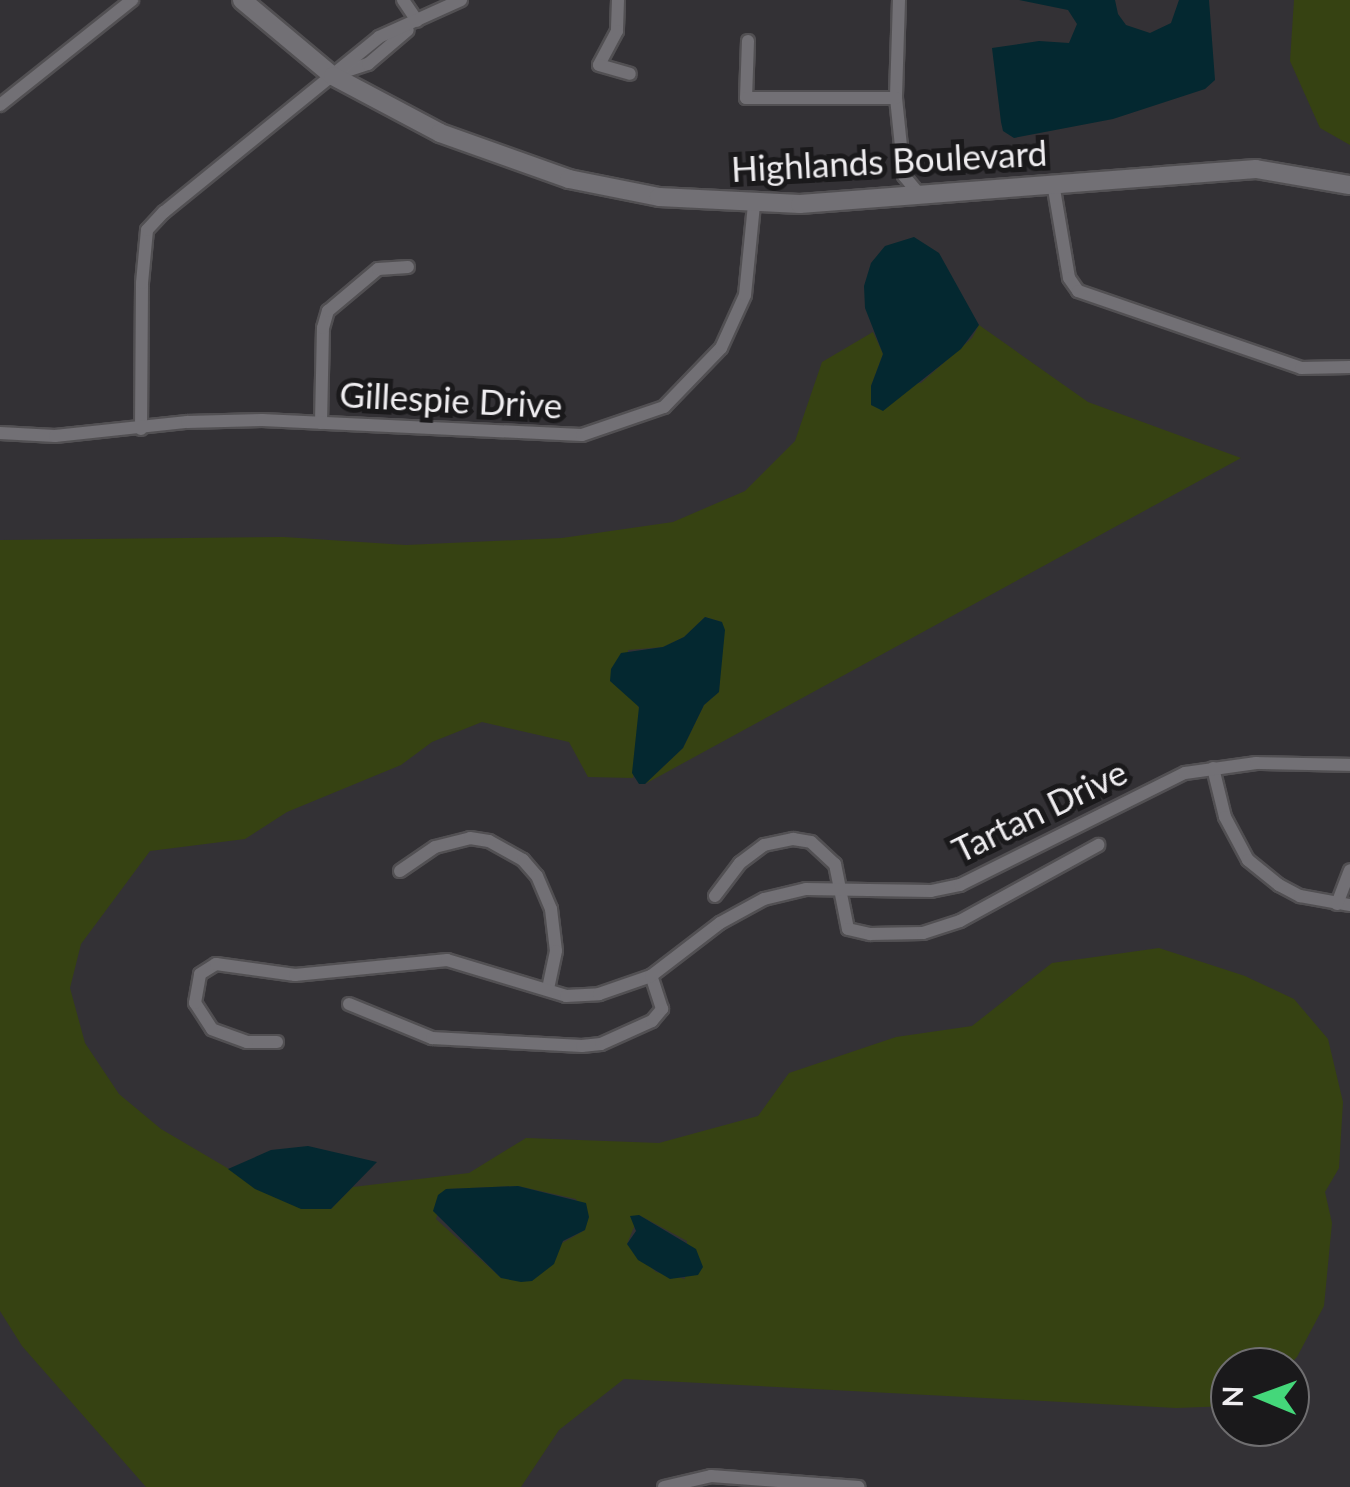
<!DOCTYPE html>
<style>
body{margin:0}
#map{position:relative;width:1350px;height:1487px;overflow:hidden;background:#333135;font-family:Lato,sans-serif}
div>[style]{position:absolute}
.green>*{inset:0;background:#364212}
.water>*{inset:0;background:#042830}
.roads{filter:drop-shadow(2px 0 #525053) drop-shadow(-2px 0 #525053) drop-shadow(0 2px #525053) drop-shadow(0 -2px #525053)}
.street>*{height:12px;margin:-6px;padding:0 6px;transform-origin:6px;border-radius:6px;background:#727075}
.secondary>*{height:18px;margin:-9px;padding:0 9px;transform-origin:9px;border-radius:9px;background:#727075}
span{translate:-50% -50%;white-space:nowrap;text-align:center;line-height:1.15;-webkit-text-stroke:10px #1a191b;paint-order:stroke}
.street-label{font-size:35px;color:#efedf0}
.north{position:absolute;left:1210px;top:1347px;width:100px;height:100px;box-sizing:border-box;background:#1a191b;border:2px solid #6f6e70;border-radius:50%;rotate:271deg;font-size:28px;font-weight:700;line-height:40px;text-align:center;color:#efedf0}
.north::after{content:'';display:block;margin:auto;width:35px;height:45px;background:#44d77a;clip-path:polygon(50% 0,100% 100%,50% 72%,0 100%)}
</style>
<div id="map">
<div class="green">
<div style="clip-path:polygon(1294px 0,1350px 0,1350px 145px,1320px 128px,1290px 61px)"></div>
<div style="clip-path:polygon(evenodd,979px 325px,1088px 402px,1241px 458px,645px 784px,683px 748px,704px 705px,719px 692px,722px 622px,705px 617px,684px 637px,663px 647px,628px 650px,626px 695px,636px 701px,641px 714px,633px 778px,588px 777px,569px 742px,482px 722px,432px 742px,401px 765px,287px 812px,245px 839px,150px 851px,81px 944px,70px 988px,85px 1043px,119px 1094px,161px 1129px,229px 1169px,331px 1209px,353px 1187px,469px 1173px,526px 1138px,659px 1143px,758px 1116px,789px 1073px,896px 1037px,972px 1026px,1052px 963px,1159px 948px,1245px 976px,1294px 999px,1328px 1039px,1343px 1102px,1339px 1168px,1325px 1192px,1332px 1223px,1324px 1306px,1297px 1357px,1287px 1367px,1230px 1367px,1230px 1406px,1176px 1408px,624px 1379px,559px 1430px,521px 1487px,146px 1487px,22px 1346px,0 1311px,0 540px,284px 537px,406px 545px,562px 538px,673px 522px,745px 491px,795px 441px,822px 362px,873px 332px,883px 354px,871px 386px,921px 383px,972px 338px,979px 325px,518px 1186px,576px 1199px,585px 1230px,501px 1278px,436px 1219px,446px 1189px,518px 1186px,979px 325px,639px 1215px,687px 1241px,685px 1279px,656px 1272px,627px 1244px,639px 1215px)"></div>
</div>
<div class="water">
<div style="clip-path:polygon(1019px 0,1115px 0,1118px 14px,1126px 25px,1150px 33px,1171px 23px,1179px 0,1209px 0,1215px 80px,1205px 89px,1113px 119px,1014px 138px,1003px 131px,1001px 122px,992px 48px,1039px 41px,1069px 43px,1077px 24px,1068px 10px)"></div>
<div style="clip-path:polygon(914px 237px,939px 253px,979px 325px,961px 349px,883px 411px,871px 405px,871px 386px,883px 354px,865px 308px,864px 286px,871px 263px,885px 246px)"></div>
<div style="clip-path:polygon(705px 617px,722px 622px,725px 630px,719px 692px,704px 705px,683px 748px,645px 784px,639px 784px,632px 773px,639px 707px,610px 681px,611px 669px,621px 653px,663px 647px,684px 637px)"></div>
<div style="clip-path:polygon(308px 1146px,377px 1162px,331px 1209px,301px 1209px,255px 1189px,228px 1169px,271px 1150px)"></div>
<div style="clip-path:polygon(518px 1186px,586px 1203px,589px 1217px,585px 1230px,563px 1241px,554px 1264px,532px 1281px,521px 1282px,501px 1278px,433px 1211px,438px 1195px,446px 1189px)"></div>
<div style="clip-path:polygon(639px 1215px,696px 1249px,703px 1267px,698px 1275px,670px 1279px,638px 1260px,627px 1244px,636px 1231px,630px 1216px)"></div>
</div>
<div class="roads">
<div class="street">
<div style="left:403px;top:0;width:25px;rotate:56deg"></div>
<div style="left:618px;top:0;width:31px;rotate:92deg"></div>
<div style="left:617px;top:31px;width:38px;rotate:118deg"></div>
<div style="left:599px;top:65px;width:32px;rotate:16deg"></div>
<div style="left:899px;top:0;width:98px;rotate:91.8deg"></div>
<div style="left:896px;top:98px;width:78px;rotate:84.1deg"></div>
<div style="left:904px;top:176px;width:25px;rotate:50deg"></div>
<div style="left:748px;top:41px;width:57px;rotate:92deg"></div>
<div style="left:746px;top:98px;width:150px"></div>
<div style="left:337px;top:74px;width:33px;rotate:-18deg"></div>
<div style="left:368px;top:64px;width:52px;rotate:-40.4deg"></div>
<div style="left:0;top:105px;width:169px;rotate:-38.5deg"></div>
<div style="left:1053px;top:183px;width:96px;rotate:80.4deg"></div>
<div style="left:1069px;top:278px;width:16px;rotate:55deg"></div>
<div style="left:1078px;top:291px;width:236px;rotate:19deg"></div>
<div style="left:1301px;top:368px;width:49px;rotate:-1.2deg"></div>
<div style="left:321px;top:423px;width:95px;rotate:-88.8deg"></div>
<div style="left:323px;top:328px;width:18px;rotate:-74deg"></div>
<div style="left:328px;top:311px;width:65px;rotate:-40deg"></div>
<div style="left:378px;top:269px;width:30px;rotate:-4deg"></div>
<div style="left:141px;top:429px;width:146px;rotate:-89.6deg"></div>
<div style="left:142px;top:283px;width:53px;rotate:-84.6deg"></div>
<div style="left:147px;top:230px;width:25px;rotate:-47deg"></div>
<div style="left:164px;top:212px;width:277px;rotate:-39.1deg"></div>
<div style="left:379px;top:37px;width:90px;rotate:-24.3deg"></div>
<div style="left:0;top:433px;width:55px;rotate:3.1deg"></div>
<div style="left:55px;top:436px;width:133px;rotate:-6.1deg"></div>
<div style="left:187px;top:422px;width:75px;rotate:-1.5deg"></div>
<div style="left:262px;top:420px;width:320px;rotate:2.7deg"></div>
<div style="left:582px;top:435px;width:87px;rotate:-18.9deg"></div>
<div style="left:664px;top:407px;width:82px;rotate:-46deg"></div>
<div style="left:721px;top:348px;width:58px;rotate:-65.6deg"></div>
<div style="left:745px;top:295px;width:90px;rotate:-84.3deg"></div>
<div style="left:1213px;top:768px;width:50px;rotate:76.2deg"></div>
<div style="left:1225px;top:817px;width:49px;rotate:61.9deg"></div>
<div style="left:1248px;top:860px;width:40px;rotate:39deg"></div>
<div style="left:1279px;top:885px;width:24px;rotate:28deg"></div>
<div style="left:1300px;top:896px;width:51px;rotate:10.2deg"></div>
<div style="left:400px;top:871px;width:42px;rotate:-34.4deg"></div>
<div style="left:435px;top:847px;width:36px;rotate:-14deg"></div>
<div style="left:470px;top:838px;width:19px;rotate:9deg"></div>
<div style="left:489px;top:841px;width:39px;rotate:29deg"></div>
<div style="left:523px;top:860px;width:21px;rotate:49deg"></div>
<div style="left:537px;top:876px;width:36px;rotate:67deg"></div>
<div style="left:551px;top:909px;width:42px;rotate:83.2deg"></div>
<div style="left:556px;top:951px;width:38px;rotate:102deg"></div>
<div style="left:715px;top:896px;width:41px;rotate:-52.9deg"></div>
<div style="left:740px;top:863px;width:30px;rotate:-37deg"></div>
<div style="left:764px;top:845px;width:30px;rotate:-12deg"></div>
<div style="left:793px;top:839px;width:18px;rotate:9deg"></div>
<div style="left:811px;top:842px;width:33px;rotate:43deg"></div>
<div style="left:835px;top:864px;width:66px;rotate:78.7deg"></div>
<div style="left:848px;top:929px;width:23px;rotate:13deg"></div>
<div style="left:870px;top:934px;width:53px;rotate:-1.1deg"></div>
<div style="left:923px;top:933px;width:39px;rotate:-18deg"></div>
<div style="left:960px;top:921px;width:158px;rotate:-28.8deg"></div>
<div style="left:1337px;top:904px;width:36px;rotate:-69deg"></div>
<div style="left:349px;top:1004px;width:90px;rotate:22.3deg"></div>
<div style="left:432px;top:1038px;width:150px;rotate:3.1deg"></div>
<div style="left:582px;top:1046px;width:19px;rotate:-6deg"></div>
<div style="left:601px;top:1044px;width:56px;rotate:-24.3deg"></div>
<div style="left:652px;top:1021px;width:16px;rotate:-50deg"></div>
<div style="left:662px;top:1009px;width:35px;rotate:-108deg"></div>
<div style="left:277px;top:1042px;width:30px;rotate:180deg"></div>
<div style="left:247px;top:1042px;width:37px;rotate:-160deg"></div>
<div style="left:212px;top:1029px;width:31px;rotate:-123deg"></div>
<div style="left:195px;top:1003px;width:29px;rotate:-80deg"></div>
<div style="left:200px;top:974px;width:19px;rotate:-32deg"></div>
<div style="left:216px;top:964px;width:80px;rotate:7.9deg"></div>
<div style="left:295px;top:975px;width:153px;rotate:-5.6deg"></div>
<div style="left:447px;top:960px;width:124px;rotate:16.8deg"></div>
<div style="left:566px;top:996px;width:33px;rotate:-3deg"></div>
<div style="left:599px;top:994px;width:55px;rotate:-19.1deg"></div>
<div style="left:651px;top:976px;width:87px;rotate:-37.5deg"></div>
<div style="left:720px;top:923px;width:50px;rotate:-28.6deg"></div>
<div style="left:764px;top:899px;width:43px;rotate:-13.4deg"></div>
<div style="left:806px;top:889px;width:125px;rotate:0.9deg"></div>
<div style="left:931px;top:891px;width:30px;rotate:-12deg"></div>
<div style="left:960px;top:885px;width:251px;rotate:-26.5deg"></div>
<div style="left:1185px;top:773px;width:72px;rotate:-8deg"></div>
<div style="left:1256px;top:763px;width:94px;rotate:1.2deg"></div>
<div style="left:664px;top:1487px;width:48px;rotate:-13.2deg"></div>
<div style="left:711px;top:1476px;width:148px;rotate:4.3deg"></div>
</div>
<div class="secondary">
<div style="left:242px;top:0;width:119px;rotate:39.9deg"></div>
<div style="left:333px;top:76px;width:121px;rotate:28deg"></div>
<div style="left:440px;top:133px;width:137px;rotate:19.6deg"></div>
<div style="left:569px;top:179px;width:92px;rotate:11.3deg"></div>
<div style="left:659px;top:197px;width:141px;rotate:2.8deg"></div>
<div style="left:800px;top:204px;width:457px;rotate:-4.4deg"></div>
<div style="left:1256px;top:169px;width:95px;rotate:9.7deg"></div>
</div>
</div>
<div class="street-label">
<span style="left:889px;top:160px;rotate:-3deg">Highlands Boulevard</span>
<span style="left:451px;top:399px;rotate:3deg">Gillespie Drive</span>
<span style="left:1039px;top:810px;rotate:-26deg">Tartan Drive</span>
</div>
<div class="north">N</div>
</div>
